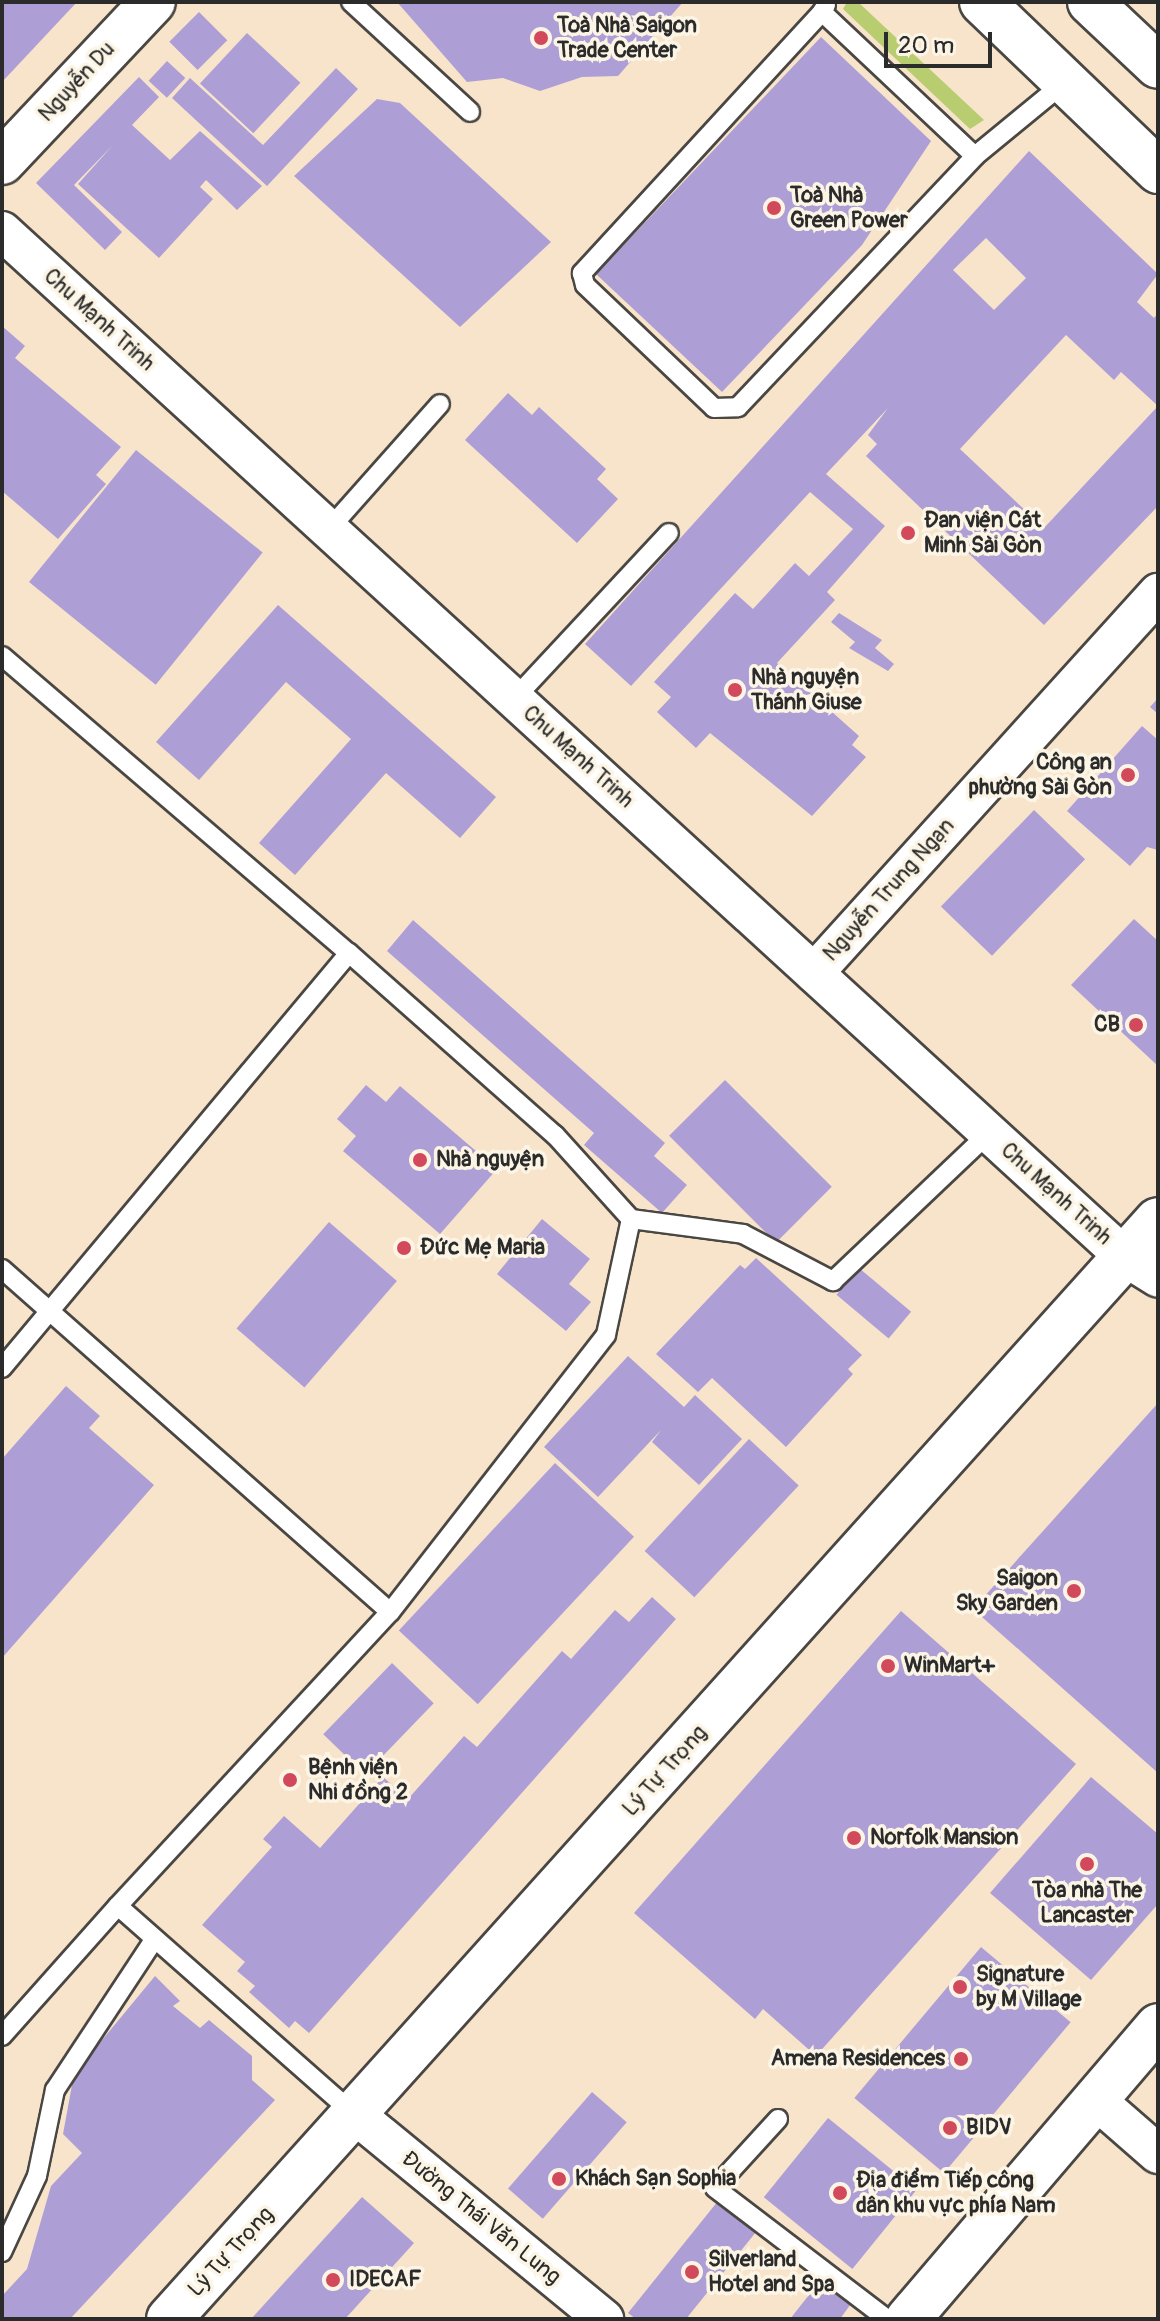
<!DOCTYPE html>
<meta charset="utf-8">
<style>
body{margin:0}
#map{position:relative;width:1160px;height:2321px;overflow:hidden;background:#f7e4cb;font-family:Pangolin,sans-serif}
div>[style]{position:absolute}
.green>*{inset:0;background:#b8cc70}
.building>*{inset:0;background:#ad9fd6;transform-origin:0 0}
.roads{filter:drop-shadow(2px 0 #4a4743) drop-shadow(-2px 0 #4a4743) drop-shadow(0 2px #4a4743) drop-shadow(0 -2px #4a4743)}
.service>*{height:18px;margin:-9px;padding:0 9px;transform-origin:9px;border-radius:9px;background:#fff}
.minor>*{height:38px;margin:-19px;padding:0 19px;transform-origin:19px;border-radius:19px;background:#fff}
.tertiary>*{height:44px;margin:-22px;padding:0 22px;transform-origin:22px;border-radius:22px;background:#fff}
.primary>*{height:44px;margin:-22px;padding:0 22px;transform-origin:22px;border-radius:22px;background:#fff}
.dots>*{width:22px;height:22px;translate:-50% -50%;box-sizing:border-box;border:4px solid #fcf5e5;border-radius:50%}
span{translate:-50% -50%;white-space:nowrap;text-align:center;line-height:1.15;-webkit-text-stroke:7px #fcf5e5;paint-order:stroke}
.poi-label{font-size:22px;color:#2b2b2b;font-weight:700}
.left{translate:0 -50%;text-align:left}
.right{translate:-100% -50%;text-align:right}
.street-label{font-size:22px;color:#2b2b2b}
.frame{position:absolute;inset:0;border:4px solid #2b2b2b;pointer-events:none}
.scale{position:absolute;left:884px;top:32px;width:108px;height:36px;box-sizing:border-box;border:4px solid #2b2b2b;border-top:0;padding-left:10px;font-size:24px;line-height:28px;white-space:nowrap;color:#2b2b2b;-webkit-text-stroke:6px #fcf5e5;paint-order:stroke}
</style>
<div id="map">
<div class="green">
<div style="clip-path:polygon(847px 2px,858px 2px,984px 120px,970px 129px,843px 9px)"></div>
</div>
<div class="building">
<div style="clip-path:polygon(2px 2px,77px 2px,2px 82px)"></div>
<div style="clip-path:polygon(397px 2px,683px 2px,618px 76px,582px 77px,540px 91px,503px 78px,467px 82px)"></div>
<div style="left:199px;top:12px;width:40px;height:42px;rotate:45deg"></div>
<div style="left:247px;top:33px;width:73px;height:69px;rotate:43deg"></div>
<div style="clip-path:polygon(821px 37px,931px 141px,862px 245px,722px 392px,596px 274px)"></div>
<div style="left:167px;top:61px;width:25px;height:27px;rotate:43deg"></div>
<div style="clip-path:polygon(336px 68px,358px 89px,267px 186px,172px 98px,190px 78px,263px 145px)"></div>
<div style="clip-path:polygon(139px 77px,159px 97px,132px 125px,170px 160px,200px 131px,262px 186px,237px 210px,206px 180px,200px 187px,213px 199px,159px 258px,78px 184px,113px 145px,74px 185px,122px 232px,105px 250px,36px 183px)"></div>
<div style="clip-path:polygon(377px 99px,400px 103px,551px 242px,460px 327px,294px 176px)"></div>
<div style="clip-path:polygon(evenodd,1029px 151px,1158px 274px,1137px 302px,1154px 318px,1158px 313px,1158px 506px,1044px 625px,866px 456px,877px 444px,868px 435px,888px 408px,826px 474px,885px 526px,827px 592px,835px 600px,777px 663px,859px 736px,852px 745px,866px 757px,812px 816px,710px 733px,696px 748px,657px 712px,671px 697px,654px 682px,735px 593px,753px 609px,795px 563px,809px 576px,853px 529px,810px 492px,631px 686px,585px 644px,1029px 151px,986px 238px,1026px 278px,994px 310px,953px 270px,986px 238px,1029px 151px,1066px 335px,1114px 380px,1121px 372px,1158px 406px,1044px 528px,960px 449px,1066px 335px)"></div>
<div style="clip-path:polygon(2px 326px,25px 346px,15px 358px,121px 447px,96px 475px,106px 484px,58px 539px,2px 491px)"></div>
<div style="clip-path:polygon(508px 393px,532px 415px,539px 407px,606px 469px,597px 479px,618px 499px,577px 543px,465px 440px)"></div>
<div style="left:136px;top:450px;width:163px;height:170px;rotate:39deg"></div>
<div style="clip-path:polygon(278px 605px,496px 797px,460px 838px,386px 773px,295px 875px,259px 843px,351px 739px,286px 682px,199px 780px,156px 742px)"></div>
<div style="clip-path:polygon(839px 613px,882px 640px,875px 648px,894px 664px,888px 671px,849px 648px,855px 642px,831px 622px)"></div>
<div style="clip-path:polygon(1158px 698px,1158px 714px,1150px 707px)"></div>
<div style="clip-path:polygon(1142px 726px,1158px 740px,1158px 850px,1147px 847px,1130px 866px,1067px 811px)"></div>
<div style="left:1034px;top:810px;width:71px;height:134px;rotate:44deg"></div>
<div style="clip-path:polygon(1134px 919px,1158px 941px,1158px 1066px,1071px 985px)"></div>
<div style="clip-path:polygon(413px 920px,665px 1143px,654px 1156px,687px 1185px,662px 1213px,584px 1145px,594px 1133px,387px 951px)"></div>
<div style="left:725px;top:1080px;width:151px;height:79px;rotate:45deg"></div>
<div style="clip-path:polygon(366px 1085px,386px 1102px,400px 1086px,497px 1169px,440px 1234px,343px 1151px,356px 1136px,337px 1119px)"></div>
<div style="clip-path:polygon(542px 1219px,590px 1259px,569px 1284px,591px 1302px,566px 1331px,497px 1274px)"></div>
<div style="left:329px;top:1222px;width:90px;height:141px;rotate:41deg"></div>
<div style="clip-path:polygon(756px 1258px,862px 1355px,848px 1369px,853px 1374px,786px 1447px,712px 1378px,698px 1392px,656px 1354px,740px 1265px,745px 1269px)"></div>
<div style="left:859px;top:1268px;width:68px;height:35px;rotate:40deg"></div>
<div style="clip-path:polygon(628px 1356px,684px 1407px,695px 1395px,742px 1439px,699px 1485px,652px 1442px,661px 1430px,598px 1497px,544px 1447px)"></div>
<div style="clip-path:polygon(66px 1386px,100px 1416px,89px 1428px,154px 1485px,2px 1658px,2px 1459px)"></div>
<div style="clip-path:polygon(1158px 1403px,1158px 1773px,973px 1609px)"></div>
<div style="left:749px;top:1439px;width:68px;height:153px;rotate:43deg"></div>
<div style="left:555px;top:1463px;width:108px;height:229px;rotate:43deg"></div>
<div style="clip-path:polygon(652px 1597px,676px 1619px,309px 2033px,295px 2021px,289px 2028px,249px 1992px,255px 1986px,237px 1971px,245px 1962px,202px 1925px,272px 1847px,263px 1839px,284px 1816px,320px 1848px,383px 1777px,408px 1799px,464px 1736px,477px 1747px,562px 1651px,571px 1659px,615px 1610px,629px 1622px)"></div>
<div style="clip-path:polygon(901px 1611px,1076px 1764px,816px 2056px,763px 2009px,755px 2019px,634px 1913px)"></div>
<div style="left:392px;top:1663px;width:58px;height:99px;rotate:44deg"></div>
<div style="clip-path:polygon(1091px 1777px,1158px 1834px,1158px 1904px,1091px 1980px,990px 1893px)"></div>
<div style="left:981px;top:1947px;width:117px;height:197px;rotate:40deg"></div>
<div style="clip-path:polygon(155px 1976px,180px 2001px,173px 2006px,200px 2028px,209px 2020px,252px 2056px,252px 2080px,275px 2100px,70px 2319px,2px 2319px,2px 2296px,27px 2269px,51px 2186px,82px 2153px,63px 2134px,74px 2074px)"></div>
<div style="left:592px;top:2092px;width:46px;height:128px;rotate:41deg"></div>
<div style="left:828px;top:2118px;width:114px;height:102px;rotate:39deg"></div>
<div style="clip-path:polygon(362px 2197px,414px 2243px,345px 2319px,251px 2319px)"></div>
<div style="clip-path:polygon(718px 2201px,756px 2232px,686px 2319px,636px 2319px,628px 2313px)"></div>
<div style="clip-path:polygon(824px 2276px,853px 2301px,840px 2319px,790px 2319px)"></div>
</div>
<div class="roads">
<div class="service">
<div style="left:351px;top:2px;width:162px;rotate:42.7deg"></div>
<div style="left:826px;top:5px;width:8px;rotate:120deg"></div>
<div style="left:822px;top:12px;width:210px;rotate:43.3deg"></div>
<div style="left:975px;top:156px;width:117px;rotate:-39.4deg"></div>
<div style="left:822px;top:12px;width:355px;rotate:132.6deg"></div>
<div style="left:582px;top:273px;width:12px;rotate:76deg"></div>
<div style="left:585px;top:285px;width:178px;rotate:43.6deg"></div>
<div style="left:714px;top:408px;width:24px;rotate:-2deg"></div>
<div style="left:738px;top:407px;width:345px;rotate:-46.6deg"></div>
<div style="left:329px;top:529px;width:167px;rotate:-48.4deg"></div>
<div style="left:2px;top:656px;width:457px;rotate:40.6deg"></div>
<div style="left:514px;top:699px;width:227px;rotate:-47deg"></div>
<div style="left:631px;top:1219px;width:113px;rotate:7.6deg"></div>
<div style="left:743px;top:1234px;width:102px;rotate:27.6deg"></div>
<div style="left:833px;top:1281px;width:215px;rotate:-43.5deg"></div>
<div style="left:2px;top:1269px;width:518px;rotate:41.48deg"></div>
<div style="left:2px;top:1368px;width:541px;rotate:-50.1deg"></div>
<div style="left:349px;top:953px;width:275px;rotate:41.5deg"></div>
<div style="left:555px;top:1135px;width:113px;rotate:47.9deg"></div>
<div style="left:631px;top:1219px;width:119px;rotate:102.2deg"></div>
<div style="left:606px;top:1335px;width:351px;rotate:127.9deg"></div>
<div style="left:390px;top:1612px;width:401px;rotate:132.8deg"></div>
<div style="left:2px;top:2036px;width:174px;rotate:-48.3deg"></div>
<div style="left:118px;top:1906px;width:315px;rotate:41.4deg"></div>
<div style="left:778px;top:2119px;width:93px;rotate:132.4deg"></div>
<div style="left:715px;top:2188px;width:216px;rotate:37.3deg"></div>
<div style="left:2px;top:2252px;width:84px;rotate:-65.3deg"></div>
<div style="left:37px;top:2176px;width:88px;rotate:-78.2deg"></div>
<div style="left:55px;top:2090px;width:180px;rotate:-56.6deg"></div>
</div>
<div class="minor">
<div style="left:2px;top:231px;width:1521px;rotate:42.42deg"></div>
<div style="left:1125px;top:1257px;width:39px;rotate:32deg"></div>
<div style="left:814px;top:973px;width:513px;rotate:-47.85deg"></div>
<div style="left:1096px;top:2100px;width:82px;rotate:41.1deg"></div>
<div style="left:357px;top:2116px;width:320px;rotate:39.4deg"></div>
</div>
<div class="tertiary">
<div style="left:2px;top:162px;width:220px;rotate:-46.7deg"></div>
<div style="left:169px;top:2319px;width:1478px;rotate:-48.02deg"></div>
<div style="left:908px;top:2319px;width:385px;rotate:-49.5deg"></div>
</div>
<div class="primary">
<div style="left:982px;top:2px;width:244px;rotate:43.8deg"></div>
<div style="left:1090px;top:2px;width:93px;rotate:43.3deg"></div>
</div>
</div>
<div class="dots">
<div style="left:541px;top:38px;background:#d1495b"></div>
<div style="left:774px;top:208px;background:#d1495b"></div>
<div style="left:908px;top:533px;background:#d1495b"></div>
<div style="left:735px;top:690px;background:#d1495b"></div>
<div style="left:1128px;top:775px;background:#d1495b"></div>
<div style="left:1136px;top:1025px;background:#d1495b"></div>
<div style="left:420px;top:1160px;background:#d1495b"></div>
<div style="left:404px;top:1248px;background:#d1495b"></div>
<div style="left:1074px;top:1591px;background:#d1495b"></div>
<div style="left:888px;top:1666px;background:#d1495b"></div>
<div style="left:290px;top:1780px;background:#d1495b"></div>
<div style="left:854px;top:1838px;background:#d1495b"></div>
<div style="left:1087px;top:1864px;background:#d1495b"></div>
<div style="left:960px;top:1987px;background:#d1495b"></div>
<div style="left:961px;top:2059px;background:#d1495b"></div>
<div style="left:950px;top:2128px;background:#d1495b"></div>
<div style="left:559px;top:2179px;background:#d1495b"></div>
<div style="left:840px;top:2193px;background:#d1495b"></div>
<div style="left:692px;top:2272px;background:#d1495b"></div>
<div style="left:333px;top:2280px;background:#d1495b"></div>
</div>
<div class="poi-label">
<span class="left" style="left:557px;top:38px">Toà Nhà Saigon<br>Trade Center</span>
<span class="left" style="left:790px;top:208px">Toà Nhà<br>Green Power</span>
<span class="left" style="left:924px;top:533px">Đan viện Cát<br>Minh Sài Gòn</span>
<span class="left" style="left:751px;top:690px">Nhà nguyện<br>Thánh Giuse</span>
<span class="right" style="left:1112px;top:775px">Công an<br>phường Sài Gòn</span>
<span class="right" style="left:1120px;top:1025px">CB</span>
<span class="left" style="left:436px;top:1160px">Nhà nguyện</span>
<span class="left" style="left:420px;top:1248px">Đức Mẹ Maria</span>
<span class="right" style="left:1058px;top:1591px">Saigon<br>Sky Garden</span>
<span class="left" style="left:904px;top:1666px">WinMart+</span>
<span class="left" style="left:308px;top:1780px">Bệnh viện<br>Nhi đồng 2</span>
<span class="left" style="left:870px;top:1838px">Norfolk Mansion</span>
<span style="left:1087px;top:1903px">Tòa nhà The<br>Lancaster</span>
<span class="left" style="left:976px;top:1987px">Signature<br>by M Village</span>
<span class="right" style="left:945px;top:2059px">Amena Residences</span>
<span class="left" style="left:966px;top:2128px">BIDV</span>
<span class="left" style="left:575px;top:2179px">Khách Sạn Sophia</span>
<span class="left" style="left:856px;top:2193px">Địa điểm Tiếp công<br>dân khu vực phía Nam</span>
<span class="left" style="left:708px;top:2272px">Silverland<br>Hotel and Spa</span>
<span class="left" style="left:349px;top:2280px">IDECAF</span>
</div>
<div class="street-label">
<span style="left:77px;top:82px;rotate:-47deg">Nguyễn Du</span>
<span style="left:99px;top:320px;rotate:42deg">Chu Mạnh Trinh</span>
<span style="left:578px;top:757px;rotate:42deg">Chu Mạnh Trinh</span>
<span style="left:889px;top:890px;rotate:-48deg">Nguyễn Trung Ngạn</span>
<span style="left:1056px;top:1194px;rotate:42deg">Chu Mạnh Trinh</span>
<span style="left:665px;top:1771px;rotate:-48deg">Lý Tự Trọng</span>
<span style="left:481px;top:2218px;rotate:39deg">Đường Thái Văn Lung</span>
<span style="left:231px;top:2252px;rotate:-47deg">Lý Tự Trọng</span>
</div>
<div class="frame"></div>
<div class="scale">20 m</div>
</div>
